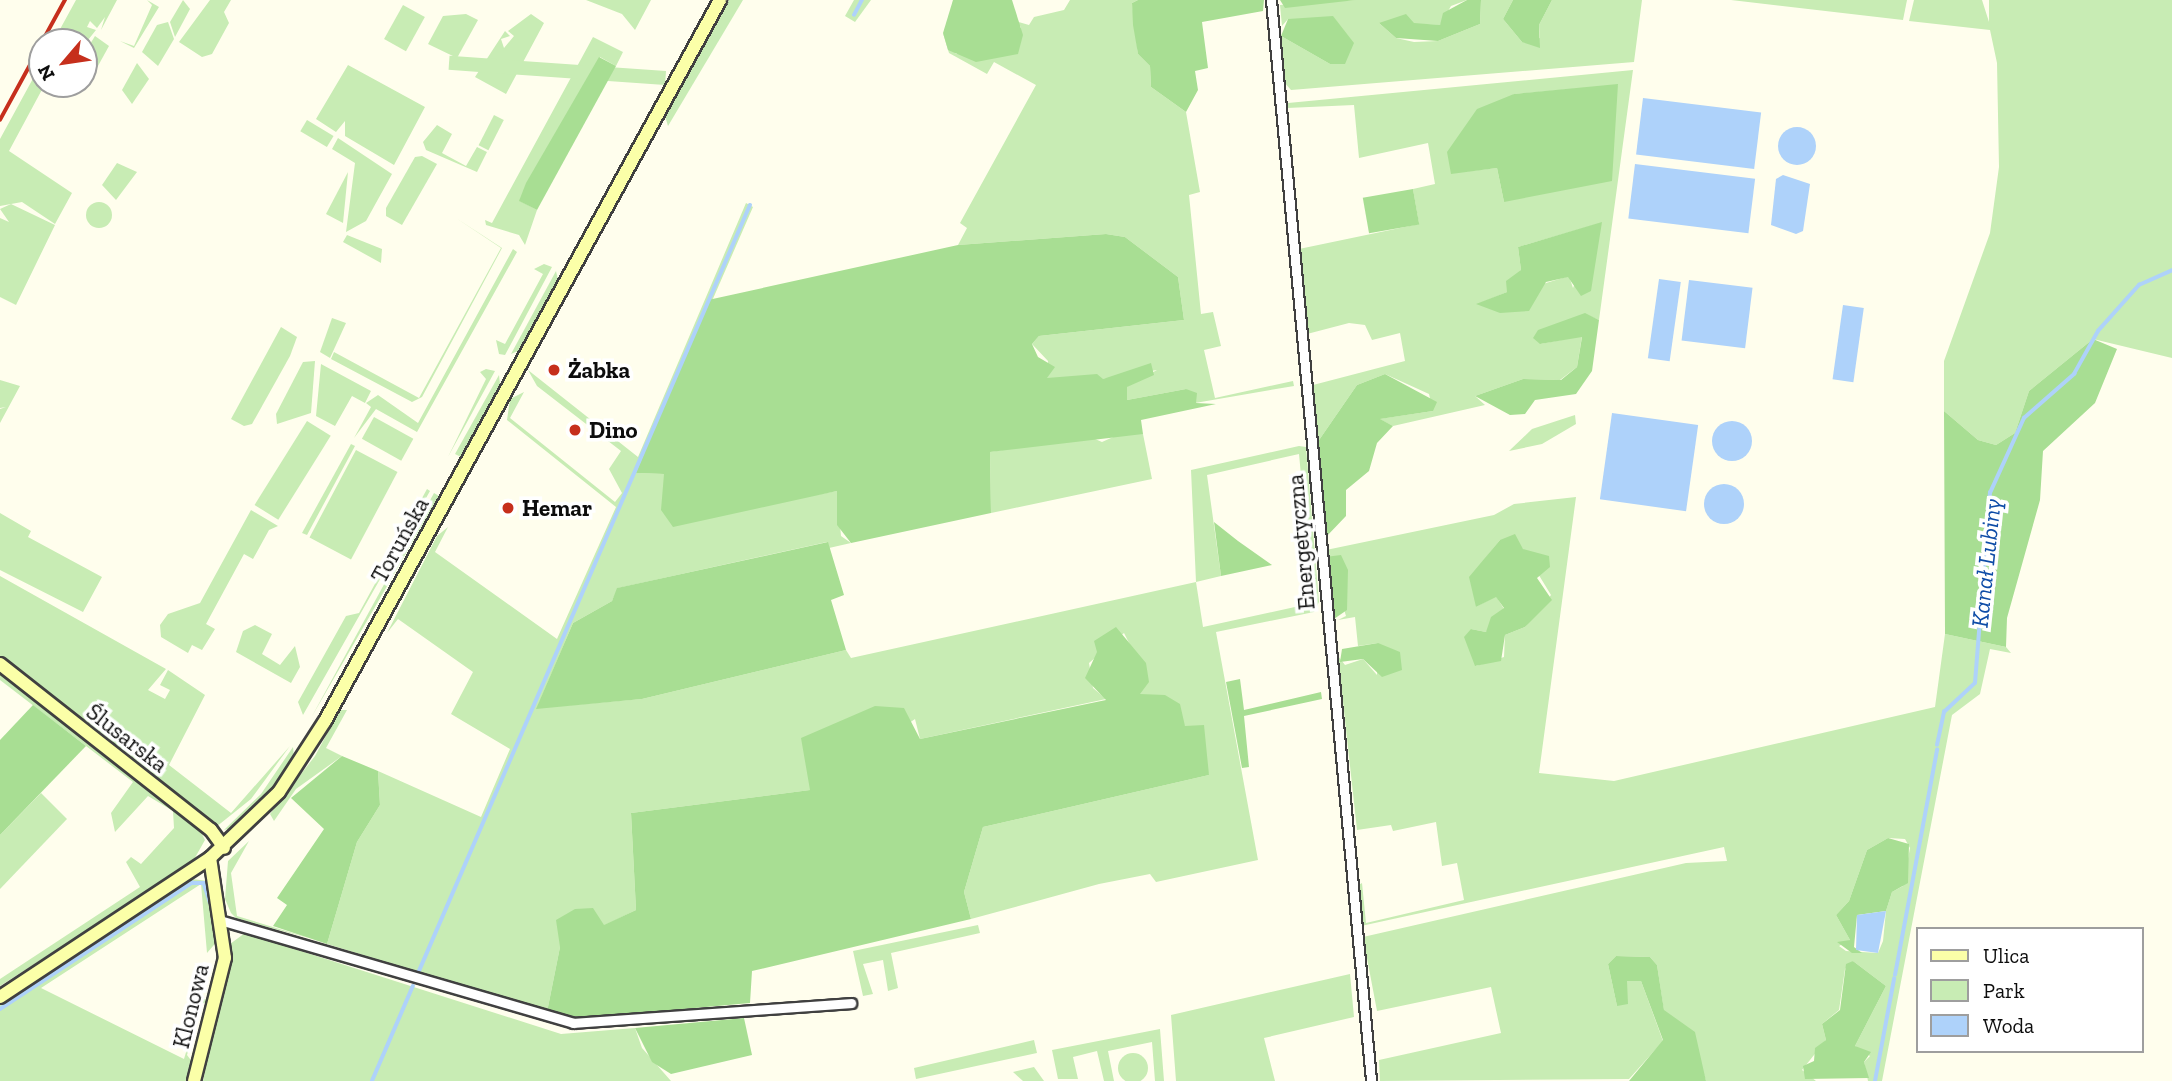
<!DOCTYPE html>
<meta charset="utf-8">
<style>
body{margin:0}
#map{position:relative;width:2172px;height:1081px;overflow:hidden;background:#fffeed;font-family:"Zilla Slab",serif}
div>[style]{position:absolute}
.green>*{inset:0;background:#c8ecb4;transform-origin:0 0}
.round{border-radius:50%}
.forest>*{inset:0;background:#a8de93;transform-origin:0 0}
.water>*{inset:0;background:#aed2fa;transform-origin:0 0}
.stream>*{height:3.5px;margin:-1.75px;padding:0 1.75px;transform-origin:1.75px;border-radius:1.75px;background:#aed2fa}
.roads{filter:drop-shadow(2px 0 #404040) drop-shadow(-2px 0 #404040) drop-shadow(0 2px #404040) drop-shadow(0 -2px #404040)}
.street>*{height:9px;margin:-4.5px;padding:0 4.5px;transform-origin:4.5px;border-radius:4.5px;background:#fff}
.secondary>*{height:12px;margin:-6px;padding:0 6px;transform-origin:6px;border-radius:6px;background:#fbffa8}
.rail>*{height:3.5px;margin:-1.75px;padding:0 1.75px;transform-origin:1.75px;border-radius:1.75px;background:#c62f1c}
.dots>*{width:19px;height:19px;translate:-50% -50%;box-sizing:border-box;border:4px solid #fff;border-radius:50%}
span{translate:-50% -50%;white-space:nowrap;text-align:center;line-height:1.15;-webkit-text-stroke:7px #fff;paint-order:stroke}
.poi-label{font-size:23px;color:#0d0d0d;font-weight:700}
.left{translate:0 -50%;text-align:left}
.street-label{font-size:23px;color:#0d0d0d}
.water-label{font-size:24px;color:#0e4ca7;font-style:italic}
.legend{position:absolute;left:1916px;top:927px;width:228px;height:126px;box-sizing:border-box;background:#fff;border:2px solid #9e9e9e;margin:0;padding:9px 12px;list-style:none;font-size:21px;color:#0d0d0d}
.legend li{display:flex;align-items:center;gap:14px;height:35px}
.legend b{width:35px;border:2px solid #9e9e9e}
.north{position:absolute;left:28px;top:28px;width:70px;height:70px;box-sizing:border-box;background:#fff;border:2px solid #9e9e9e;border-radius:50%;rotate:241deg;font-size:19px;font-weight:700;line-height:28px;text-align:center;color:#0d0d0d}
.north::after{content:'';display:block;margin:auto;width:24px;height:32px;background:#c62f1c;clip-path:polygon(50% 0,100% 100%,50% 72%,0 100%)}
</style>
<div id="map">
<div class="green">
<div style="clip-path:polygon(76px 0,117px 0,101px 30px,105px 17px,97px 28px,90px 21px,87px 27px,96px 30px,84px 45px,53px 42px)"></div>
<div style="clip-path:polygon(147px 0,159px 7px,134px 48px,120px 41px,134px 46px,152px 5px)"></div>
<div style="clip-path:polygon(183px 0,190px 9px,175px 37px,170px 22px)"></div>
<div style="clip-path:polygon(210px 0,231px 0,224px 12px,229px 23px,212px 54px,202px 57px,179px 42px)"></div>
<div style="clip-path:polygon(586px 0,651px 0,635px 30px,622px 14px)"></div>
<div style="clip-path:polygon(729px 0,743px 0,668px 126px,665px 116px)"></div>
<div style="clip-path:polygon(854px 0,871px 0,855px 22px,845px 16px)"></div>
<div style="clip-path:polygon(1070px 0,1138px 0,1132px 3px,1138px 54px,1150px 66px,1151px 87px,1186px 112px,1200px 192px,1189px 195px,1201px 314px,1213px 312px,1221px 346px,1204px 350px,1215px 398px,1293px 381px,1294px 386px,1195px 403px,1186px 389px,1127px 400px,1126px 387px,1157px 370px,1103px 379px,1047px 378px,1048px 361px,1032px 344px,1039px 336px,1184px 320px,1178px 277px,1125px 237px,1106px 234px,958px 245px,967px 228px,960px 223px,1036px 85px,994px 62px,987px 74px,949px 53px,943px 33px,956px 54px,1017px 53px,1021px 27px,1015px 21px,1029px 25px,1034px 17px,1064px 10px)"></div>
<div style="clip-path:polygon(1356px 0,1467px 0,1451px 6px,1440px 25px,1379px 23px,1396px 38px,1414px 42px,1438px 41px,1480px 24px,1481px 0,1513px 0,1503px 19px,1522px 42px,1540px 38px,1539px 25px,1552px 0,1642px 0,1634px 62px,1291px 90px,1284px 82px,1281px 36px,1330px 64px,1336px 20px,1288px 19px,1282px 26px,1280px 5px)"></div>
<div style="clip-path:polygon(1731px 0,1907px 0,1903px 20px)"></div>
<div style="clip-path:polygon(1914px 0,1982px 0,1989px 22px,1989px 0,2172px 0,2172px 358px,2093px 339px,2029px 391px,2015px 433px,1996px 445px,1978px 440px,1944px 411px,1944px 361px,1990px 233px,1999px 167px,1997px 63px,1990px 30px,1909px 21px)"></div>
<div style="left:403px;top:5px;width:25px;height:39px;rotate:29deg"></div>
<div style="clip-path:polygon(466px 14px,478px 20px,457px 58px,428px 44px,443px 16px)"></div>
<div style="clip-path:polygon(531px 14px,544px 23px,506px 94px,475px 77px,505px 31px,510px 36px,501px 39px,504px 48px,514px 36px,508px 31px)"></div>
<div style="clip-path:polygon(168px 22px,174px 39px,158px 66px,142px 52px,157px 25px)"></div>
<div style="clip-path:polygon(95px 36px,109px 46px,88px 84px,84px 54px)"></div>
<div style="clip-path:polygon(593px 37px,623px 52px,616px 66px,600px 57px,520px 201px,537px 210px,525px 245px,519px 235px,486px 225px,485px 220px,492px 223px)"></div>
<div style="clip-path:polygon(42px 62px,45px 84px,9px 151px,72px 193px,55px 224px,22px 202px,0 206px,0 139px)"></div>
<div style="clip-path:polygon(137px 63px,149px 79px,132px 104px,122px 90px)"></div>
<div style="clip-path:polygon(348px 65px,425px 107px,394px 165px,345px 136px,345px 121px,336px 132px,316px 119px)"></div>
<div style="clip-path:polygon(evenodd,1633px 70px,1599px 320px,1585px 314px,1540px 344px,1582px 336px,1577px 367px,1560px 380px,1523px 379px,1475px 396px,1485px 405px,1393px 426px,1379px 419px,1433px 411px,1429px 394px,1385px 374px,1357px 385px,1317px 443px,1313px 385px,1405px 361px,1400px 333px,1372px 340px,1365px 325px,1349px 323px,1307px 334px,1299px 249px,1419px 224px,1413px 189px,1435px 184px,1428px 143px,1359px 158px,1354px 105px,1287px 108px,1288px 103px,1633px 70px,1618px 85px,1504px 202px,1497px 168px,1451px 173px,1514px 94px,1618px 85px,1633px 70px,1601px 223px,1573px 288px,1569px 276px,1478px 304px,1507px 292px,1521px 270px,1518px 247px,1601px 223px)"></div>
<div style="left:666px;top:71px;width:14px;height:217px;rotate:94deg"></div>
<div style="left:494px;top:115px;width:11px;height:34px;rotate:27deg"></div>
<div style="left:307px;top:120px;width:31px;height:13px;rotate:31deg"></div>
<div style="clip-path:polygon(437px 125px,452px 134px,442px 153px,466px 166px,477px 147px,487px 152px,477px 172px,426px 150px,423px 142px)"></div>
<div style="clip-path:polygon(338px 138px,392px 174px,366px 221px,346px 232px,355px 163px,332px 149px)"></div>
<div style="clip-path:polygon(422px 156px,437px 164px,402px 225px,386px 216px,386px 208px,415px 157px)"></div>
<div style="clip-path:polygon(117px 163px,137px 172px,116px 200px,102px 185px)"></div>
<div style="clip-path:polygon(348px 172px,343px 223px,326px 214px)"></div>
<div class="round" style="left:86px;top:202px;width:26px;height:26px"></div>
<div style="clip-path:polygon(evenodd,746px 203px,753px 207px,637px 473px,664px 474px,665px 501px,783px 501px,837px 491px,841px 536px,851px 543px,829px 548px,827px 542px,618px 588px,612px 601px,573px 623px,537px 708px,642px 699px,846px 650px,851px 658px,1196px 582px,1191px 470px,1299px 446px,1306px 447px,1319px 602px,1314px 612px,1216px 632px,1258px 860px,1156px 882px,1150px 874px,1099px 884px,971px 919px,964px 892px,983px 827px,1209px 775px,1185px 726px,1140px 694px,1136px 657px,1124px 633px,1089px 663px,1093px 688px,1106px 699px,920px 739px,915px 719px,810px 790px,631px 813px,636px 910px,560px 947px,547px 1012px,327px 944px,357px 842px,380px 805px,378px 771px,481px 817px,510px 749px,451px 714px,473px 672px,398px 619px,387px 633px,437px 536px,448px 527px,435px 552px,557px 639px,616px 507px,507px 420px,510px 399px,524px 392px,510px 418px,615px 502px,622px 493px,609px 469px,621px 451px,537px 386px,528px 370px,638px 457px,746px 203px,1299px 454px,1313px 603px,1203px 627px,1196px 582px,1221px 576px,1207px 475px,1299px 454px)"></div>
<div style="clip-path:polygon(11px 204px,55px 225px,16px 305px,0 297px,0 218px,9px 222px,0 209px)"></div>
<div style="clip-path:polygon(456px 218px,502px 248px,422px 397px,412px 402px,331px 359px,334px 352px,419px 398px,501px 248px)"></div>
<div style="clip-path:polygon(347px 235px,382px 249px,381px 263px,343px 242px)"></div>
<div style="clip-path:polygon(513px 249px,517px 252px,417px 432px,376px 409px,354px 438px,371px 407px,366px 403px,378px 395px,418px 423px)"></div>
<div style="clip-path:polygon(544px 264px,552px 267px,505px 355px,499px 354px,496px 340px,505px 344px,543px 274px,534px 269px)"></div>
<div style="clip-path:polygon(556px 271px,558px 280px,520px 350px,511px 354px)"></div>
<div style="clip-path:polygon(332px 318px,346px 323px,330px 358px,320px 352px)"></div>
<div style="clip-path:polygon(281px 327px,297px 337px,290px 356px,252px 424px,244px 426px,231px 419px)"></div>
<div style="clip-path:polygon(315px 361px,311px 413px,277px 424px,276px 414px,303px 362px)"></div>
<div style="clip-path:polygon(321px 364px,371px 391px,365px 403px,352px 396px,335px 426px,316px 416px)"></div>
<div style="clip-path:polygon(486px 369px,495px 371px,448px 457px,486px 379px,480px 372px)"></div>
<div style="clip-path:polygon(499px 375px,500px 384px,461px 457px,455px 454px)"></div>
<div style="clip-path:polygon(0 380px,20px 386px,0 423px,0 409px,6px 407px,0 408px)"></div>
<div style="clip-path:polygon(1575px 415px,1576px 424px,1542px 444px,1509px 451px,1532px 429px)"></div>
<div style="left:374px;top:417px;width:45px;height:25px;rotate:29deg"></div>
<div style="left:307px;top:421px;width:28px;height:99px;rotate:32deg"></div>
<div style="clip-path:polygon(1120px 434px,1143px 434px,1152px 479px,991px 513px,990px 452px,1088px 436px,1102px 442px)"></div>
<div style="clip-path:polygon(351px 444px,355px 446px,307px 535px,302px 533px)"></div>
<div style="left:356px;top:450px;width:47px;height:99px;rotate:28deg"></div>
<div style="clip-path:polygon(427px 489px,430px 491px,303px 715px,298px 702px,346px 616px,359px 613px)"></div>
<div style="clip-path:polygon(434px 493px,439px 496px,311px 718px)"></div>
<div style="clip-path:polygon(evenodd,1576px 497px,1539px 773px,1614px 781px,1935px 707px,1945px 634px,2006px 647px,2011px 653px,1990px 649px,1980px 694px,1952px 715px,1882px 1081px,1868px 1081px,1864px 1062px,1870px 1056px,1855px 1046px,1886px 986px,1853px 961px,1845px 969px,1839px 1010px,1822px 1024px,1826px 1040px,1802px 1070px,1816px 1081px,1706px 1081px,1694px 1043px,1664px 1011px,1657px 965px,1650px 957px,1616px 956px,1608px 964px,1617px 1006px,1627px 981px,1641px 981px,1663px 1041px,1629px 1079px,1380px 1081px,1379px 1060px,1501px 1033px,1491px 987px,1377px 1011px,1363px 937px,1686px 863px,1727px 861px,1724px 847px,1361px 926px,1357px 886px,1362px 883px,1366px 923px,1464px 900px,1457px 863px,1442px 866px,1436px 822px,1393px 831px,1391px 825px,1357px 830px,1338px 656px,1345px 665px,1363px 659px,1377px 675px,1378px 643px,1358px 646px,1355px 617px,1338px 620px,1346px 616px,1326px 550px,1494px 515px,1514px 504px,1576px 497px,1500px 540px,1523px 549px,1551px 595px,1525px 627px,1505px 635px,1504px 657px,1476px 666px,1471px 629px,1486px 632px,1504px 609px,1496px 596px,1476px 607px,1487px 556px,1500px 540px,1576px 497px,1888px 838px,1905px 839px,1910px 848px,1903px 886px,1892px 892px,1886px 911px,1883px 941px,1878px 953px,1846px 951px,1839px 946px,1850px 940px,1836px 915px,1849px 901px,1867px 850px,1888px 838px)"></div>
<div style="clip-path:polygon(251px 510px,278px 526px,269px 530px,253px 559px,244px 554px,206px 624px,215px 629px,202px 650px,192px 645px,188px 653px,161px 637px,160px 625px,168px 614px,200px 603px)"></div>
<div style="clip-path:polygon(0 513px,31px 531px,28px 537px,102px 577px,83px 612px,0 570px)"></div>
<div style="clip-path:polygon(0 576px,166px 669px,148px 690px,165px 699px,170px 690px,160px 685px,168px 670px,205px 695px,169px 765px,231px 813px,290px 746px,251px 799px,216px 827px,0 660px)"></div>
<div style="clip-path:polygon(255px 625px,272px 634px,262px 654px,280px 665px,295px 646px,300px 667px,291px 683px,236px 652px,243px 631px)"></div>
<div style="clip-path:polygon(0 671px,199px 828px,205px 840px,192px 863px,0 986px,0 979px,140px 887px,126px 862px,131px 857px,141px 864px,174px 828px,173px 811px,148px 796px,115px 832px,111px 813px,133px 782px,0 680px)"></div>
<div style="clip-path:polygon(340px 710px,347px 710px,326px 748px,342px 756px,296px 789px,274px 821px,270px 814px,315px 756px)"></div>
<div style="clip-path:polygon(293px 747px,294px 757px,265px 797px,235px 827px,224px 830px,261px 794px)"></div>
<div style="clip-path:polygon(41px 793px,67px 819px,0 889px,0 835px)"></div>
<div style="clip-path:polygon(249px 841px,231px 873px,237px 916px,309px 938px,252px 923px,236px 918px,231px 913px,225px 899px,228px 861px)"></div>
<div style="clip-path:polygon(192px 879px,208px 881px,219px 939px,207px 953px,201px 884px,41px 988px,184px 1059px,202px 999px,210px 1000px,202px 1004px,187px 1055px,193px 1063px,189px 1081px,0 1081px,0 1004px)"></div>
<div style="clip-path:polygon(978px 925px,980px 933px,891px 953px,898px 988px,888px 991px,883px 960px,863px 964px,873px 994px,863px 996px,853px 951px)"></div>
<div style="clip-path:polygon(245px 933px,561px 1034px,635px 1028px,642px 1048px,671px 1081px,203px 1081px,230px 944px)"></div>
<div style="clip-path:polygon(1350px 974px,1354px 1017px,1264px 1038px,1275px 1081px,1176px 1081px,1171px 1015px)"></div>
<div style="clip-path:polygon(1160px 1029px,1164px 1081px,1155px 1081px,1152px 1042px,1108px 1051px,1114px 1081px,1104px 1081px,1097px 1051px,1073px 1057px,1078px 1079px,1058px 1079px,1052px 1050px)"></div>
<div style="clip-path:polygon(1034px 1040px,1037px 1053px,916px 1079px,914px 1068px)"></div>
<div class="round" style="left:1118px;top:1053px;width:30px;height:30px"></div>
<div style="clip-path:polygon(1034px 1067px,1044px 1081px,1023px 1081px,1013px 1072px)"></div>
</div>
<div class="forest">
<div style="clip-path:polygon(953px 0,1012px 0,1023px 35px,1018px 54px,976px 62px,948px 50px,943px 33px)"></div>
<div style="clip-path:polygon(1138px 0,1264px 0,1263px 11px,1202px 22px,1208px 68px,1195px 71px,1198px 90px,1186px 112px,1151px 87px,1150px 66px,1138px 54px,1133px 25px,1132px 3px)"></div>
<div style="clip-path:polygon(1280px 0,1356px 0,1285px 8px)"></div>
<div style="clip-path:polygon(1467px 0,1481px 0,1480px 24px,1438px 41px,1396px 38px,1379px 23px,1406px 14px,1414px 23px,1440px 25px,1443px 13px)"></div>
<div style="clip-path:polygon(1513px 0,1552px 0,1539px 25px,1540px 48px,1522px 42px,1503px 19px)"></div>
<div style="clip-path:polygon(1333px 16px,1354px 43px,1345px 64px,1330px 64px,1281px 36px,1288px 19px)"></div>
<div style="clip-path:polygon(599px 57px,616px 66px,537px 210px,519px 201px,526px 183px)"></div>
<div style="clip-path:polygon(1618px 84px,1612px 181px,1504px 202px,1497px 168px,1451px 174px,1447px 152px,1477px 109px,1514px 94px)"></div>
<div style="left:1413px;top:189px;width:36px;height:51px;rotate:80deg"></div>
<div style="clip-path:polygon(1602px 222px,1591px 291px,1581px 296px,1568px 277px,1546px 282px,1529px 311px,1500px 313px,1476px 304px,1507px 292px,1506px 281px,1521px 270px,1518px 247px)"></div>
<div style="clip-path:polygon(1106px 234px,1125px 237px,1178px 277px,1184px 320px,1039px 336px,1032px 344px,1038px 357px,1055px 367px,1047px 378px,1097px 374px,1103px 379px,1151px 363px,1154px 375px,1127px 387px,1127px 400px,1186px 389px,1197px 393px,1196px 403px,1216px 404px,1141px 420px,1143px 434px,990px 452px,991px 513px,851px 543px,837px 525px,837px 491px,673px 527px,661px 510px,664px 474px,636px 473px,708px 300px,958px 245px)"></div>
<div style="clip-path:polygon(1585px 313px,1599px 320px,1592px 371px,1576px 394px,1535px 400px,1525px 414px,1510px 415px,1475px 396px,1523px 379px,1561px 380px,1577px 367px,1582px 337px,1540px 344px,1533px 338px,1538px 330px)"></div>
<div style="clip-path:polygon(2093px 339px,2117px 349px,2095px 403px,2043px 451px,2040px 500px,2007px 618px,2006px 647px,1945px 634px,1944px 411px,1978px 440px,1996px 445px,2015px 433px,2029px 391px)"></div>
<div style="clip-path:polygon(1385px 374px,1437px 402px,1433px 411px,1380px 419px,1393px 426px,1377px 443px,1369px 471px,1346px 490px,1346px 516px,1325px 538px,1317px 443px,1357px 385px)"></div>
<div style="clip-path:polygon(1214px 522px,1238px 541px,1272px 565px,1221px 576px)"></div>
<div style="clip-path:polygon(1515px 534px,1523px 549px,1549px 556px,1550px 567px,1537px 578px,1552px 600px,1525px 627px,1505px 635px,1501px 661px,1475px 666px,1464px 637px,1471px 629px,1486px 632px,1491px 617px,1504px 608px,1496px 597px,1476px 607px,1469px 577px,1500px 540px)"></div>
<div style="clip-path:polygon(828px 542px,844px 595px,831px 600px,846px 650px,642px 699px,536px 709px,573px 623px,612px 601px,617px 588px)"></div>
<div style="clip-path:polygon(1341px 555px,1348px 570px,1347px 610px,1331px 621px,1325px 557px)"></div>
<div style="clip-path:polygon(1116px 627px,1146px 663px,1149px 682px,1140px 694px,1165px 695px,1180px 704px,1185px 726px,1204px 725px,1209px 775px,983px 827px,964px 892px,971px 919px,752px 971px,750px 1003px,585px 1018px,547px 1012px,560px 947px,556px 920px,575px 909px,593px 908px,604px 925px,636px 910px,631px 813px,810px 790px,801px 738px,875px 706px,904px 708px,920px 739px,1106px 700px,1085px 678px,1097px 652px,1094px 641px)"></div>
<div style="clip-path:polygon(1378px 643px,1400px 652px,1402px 670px,1382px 677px,1363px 659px,1340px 662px,1342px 649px)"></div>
<div style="clip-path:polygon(1240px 679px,1244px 710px,1321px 692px,1322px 699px,1244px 716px,1249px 767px,1242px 768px,1226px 682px)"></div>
<div style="clip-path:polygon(33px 705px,86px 746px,0 835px,0 740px)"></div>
<div style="clip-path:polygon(342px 756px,378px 771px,380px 805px,357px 842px,327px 944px,273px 926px,287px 905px,277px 898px,324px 829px,291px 798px)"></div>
<div style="clip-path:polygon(1888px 838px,1909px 844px,1908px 883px,1892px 892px,1886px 911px,1857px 915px,1854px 947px,1862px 953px,1852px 953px,1837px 942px,1850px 940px,1836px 915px,1849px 901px,1867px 850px)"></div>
<div style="clip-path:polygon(1616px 956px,1650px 957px,1657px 965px,1664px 1010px,1695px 1032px,1706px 1081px,1629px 1081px,1663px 1040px,1641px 981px,1627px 981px,1628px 1004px,1617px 1006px,1608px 964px)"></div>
<div style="clip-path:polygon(1853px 961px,1886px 986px,1855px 1046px,1871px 1052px,1864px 1062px,1869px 1078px,1805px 1079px,1803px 1066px,1814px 1061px,1815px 1048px,1826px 1040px,1822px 1024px,1840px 1010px,1846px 964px)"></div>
<div style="clip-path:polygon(744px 1018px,752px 1055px,671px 1074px,652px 1062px,635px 1028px)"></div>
</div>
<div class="water">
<div style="left:1643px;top:98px;width:119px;height:57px;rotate:7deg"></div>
<div class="round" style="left:1778px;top:127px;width:38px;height:38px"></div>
<div style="left:1635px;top:164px;width:121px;height:55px;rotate:7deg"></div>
<div style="clip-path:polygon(1783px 175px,1810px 184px,1803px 231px,1796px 234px,1771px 225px,1776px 179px)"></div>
<div style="left:1659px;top:279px;width:22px;height:80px;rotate:8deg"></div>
<div style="left:1689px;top:280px;width:64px;height:61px;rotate:7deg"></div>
<div style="left:1843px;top:305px;width:21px;height:75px;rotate:8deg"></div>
<div style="left:1612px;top:413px;width:87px;height:87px;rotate:8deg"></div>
<div class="round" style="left:1712px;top:421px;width:40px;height:40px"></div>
<div class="round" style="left:1704px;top:484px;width:40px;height:40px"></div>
<div style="clip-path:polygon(1886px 911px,1878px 953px,1856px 950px,1857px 915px)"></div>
</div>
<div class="stream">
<div style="left:854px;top:15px;width:17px;rotate:-62deg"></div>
<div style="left:1937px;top:745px;width:34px;rotate:-78deg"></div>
<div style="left:1944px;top:712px;width:42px;rotate:-43.1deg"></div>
<div style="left:1975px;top:683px;width:191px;rotate:-85.5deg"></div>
<div style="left:1990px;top:493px;width:82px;rotate:-65.6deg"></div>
<div style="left:2024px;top:418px;width:67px;rotate:-41.3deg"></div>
<div style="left:2074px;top:374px;width:49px;rotate:-60.8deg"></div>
<div style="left:2098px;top:331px;width:62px;rotate:-48.3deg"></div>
<div style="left:2139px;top:285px;width:36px;rotate:-24deg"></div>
<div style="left:419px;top:971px;width:834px;rotate:-66.63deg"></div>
<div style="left:1895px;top:975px;width:229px;rotate:-79.4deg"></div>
<div style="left:0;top:1009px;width:230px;rotate:-33.3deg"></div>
<div style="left:192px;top:883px;width:12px"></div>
<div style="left:204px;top:883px;width:20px;rotate:72deg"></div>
<div style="left:372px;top:1081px;width:103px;rotate:-66.7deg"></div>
<div style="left:1875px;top:1081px;width:104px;rotate:-79.4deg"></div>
</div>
<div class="roads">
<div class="street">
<div style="left:1271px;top:0;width:1086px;rotate:84.71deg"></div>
<div style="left:223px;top:921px;width:365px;rotate:16.2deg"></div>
<div style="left:573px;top:1023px;width:279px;rotate:-4.1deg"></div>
</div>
<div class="secondary">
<div style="left:0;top:664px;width:268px;rotate:38.2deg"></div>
<div style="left:211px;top:830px;width:22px;rotate:54deg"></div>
<div style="left:0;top:997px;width:252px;rotate:-33.5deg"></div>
<div style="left:210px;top:858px;width:95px;rotate:-43.7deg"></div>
<div style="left:279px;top:792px;width:85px;rotate:-57.1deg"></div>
<div style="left:325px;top:721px;width:822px;rotate:-61.28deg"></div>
<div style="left:194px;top:1081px;width:127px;rotate:-75.9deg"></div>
<div style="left:225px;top:958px;width:101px;rotate:-98.5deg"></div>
</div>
</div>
<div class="rail">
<div style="left:42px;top:42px;width:48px;rotate:-61.3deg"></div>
<div style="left:0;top:120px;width:88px;rotate:-61.4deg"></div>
</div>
<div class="dots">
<div style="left:554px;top:370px;background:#c62f1c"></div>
<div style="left:575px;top:430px;background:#c62f1c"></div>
<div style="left:508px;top:508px;background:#c62f1c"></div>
</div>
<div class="poi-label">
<span class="left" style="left:568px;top:370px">Żabka</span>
<span class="left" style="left:589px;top:430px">Dino</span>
<span class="left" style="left:522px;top:508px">Hemar</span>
</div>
<div class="street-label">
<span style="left:400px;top:540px;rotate:-61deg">Toruńska</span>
<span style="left:1301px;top:542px;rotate:-95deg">Energetyczna</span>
<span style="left:127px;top:738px;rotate:38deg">Ślusarska</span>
<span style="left:191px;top:1006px;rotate:-76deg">Klonowa</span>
</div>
<div class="water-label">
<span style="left:1986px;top:563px;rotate:-84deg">Kanał Lubiny</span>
</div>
<ul class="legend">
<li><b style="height:9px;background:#fbffa8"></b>Ulica</li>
<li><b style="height:19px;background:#c8ecb4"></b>Park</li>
<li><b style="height:19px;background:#aed2fa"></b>Woda</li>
</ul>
<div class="north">N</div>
</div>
